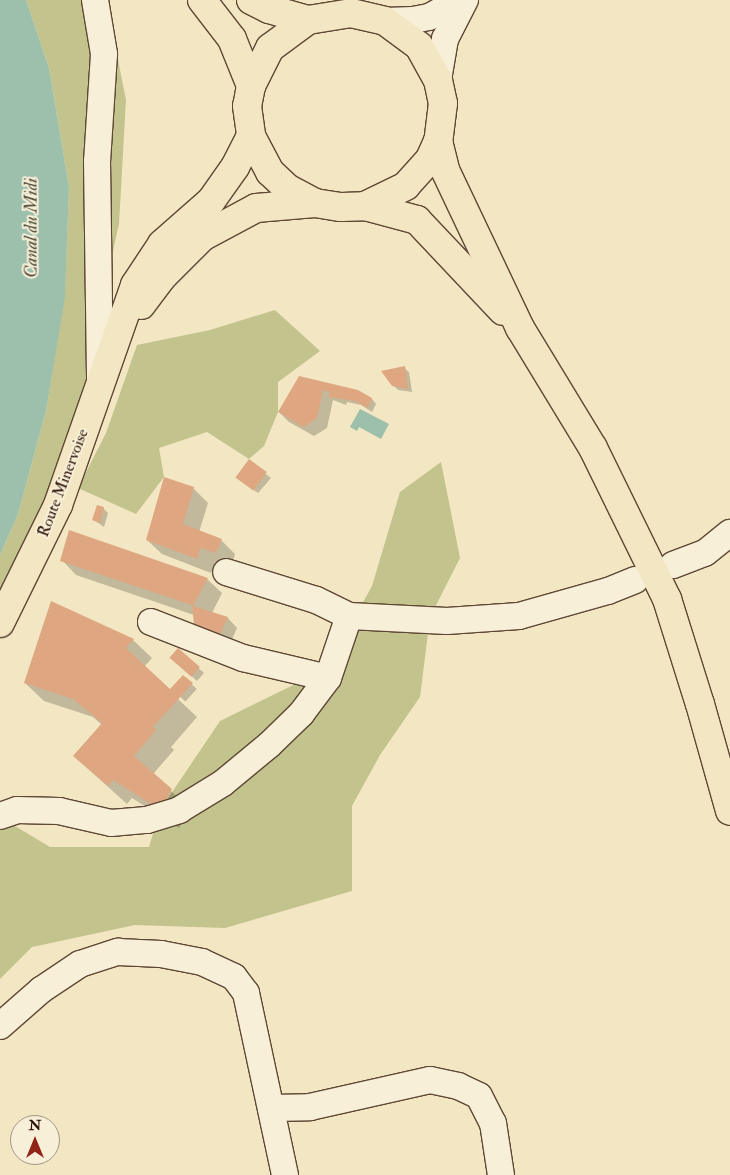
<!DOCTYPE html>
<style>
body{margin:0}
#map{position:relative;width:730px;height:1175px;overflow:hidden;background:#f3e6c2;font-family:"IM FELL Double Pica",serif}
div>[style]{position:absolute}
.green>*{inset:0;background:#c3c38e}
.water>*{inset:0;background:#9dc0ad}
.shadow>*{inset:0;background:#0003;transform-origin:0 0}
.building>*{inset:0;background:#dea782;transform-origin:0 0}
.roads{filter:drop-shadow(1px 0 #5e4734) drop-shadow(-1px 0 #5e4734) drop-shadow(0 1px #5e4734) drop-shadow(0 -1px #5e4734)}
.minor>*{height:26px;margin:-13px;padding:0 13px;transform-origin:13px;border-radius:13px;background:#f7efd7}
.major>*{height:28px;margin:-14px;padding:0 14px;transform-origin:14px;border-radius:14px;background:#f3e6c2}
span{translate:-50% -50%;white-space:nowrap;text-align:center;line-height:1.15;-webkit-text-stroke:4px #f7efd7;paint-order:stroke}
.street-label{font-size:16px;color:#2c1204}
.water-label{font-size:18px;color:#544f3f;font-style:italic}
.north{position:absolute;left:10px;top:1115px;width:50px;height:50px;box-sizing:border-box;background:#f7efd7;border:1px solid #a69783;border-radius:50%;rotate:0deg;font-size:14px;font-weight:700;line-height:20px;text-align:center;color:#2c1204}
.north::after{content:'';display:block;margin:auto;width:18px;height:22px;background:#8f2418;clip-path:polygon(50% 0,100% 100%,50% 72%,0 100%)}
</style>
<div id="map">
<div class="green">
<div style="clip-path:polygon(26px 0,106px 0,126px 100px,119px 224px,93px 340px,100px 384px,0 623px,0 555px,18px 514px,46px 411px,65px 290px,69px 187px,49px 68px)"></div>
<div style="clip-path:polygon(275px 310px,320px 351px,278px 382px,278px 412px,264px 446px,249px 459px,207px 432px,159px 448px,164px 477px,136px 514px,78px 488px,106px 433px,137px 345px,210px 330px)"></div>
<div style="clip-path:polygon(441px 462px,460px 558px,430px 617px,420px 697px,380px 755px,352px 806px,352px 891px,225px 928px,135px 925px,32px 947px,0 979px,0 817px,50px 847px,149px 847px,160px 810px,220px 721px,326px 669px,372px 586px,400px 492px)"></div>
</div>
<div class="water">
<div style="clip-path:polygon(0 0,26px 0,49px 68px,69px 187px,65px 297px,46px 411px,18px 514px,0 555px)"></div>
<div style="clip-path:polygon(360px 409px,389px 424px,381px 439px,359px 427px,357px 431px,350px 427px)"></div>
</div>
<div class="shadow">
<div style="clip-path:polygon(404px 368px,409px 372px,412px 392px,398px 390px,393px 385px)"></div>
<div style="clip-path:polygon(300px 378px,372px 399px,376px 404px,372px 412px,361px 405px,347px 402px,346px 405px,333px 400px,327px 428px,314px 436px,289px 422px,279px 412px)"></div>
<div style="clip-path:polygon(249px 461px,271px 478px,258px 493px,242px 482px)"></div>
<div style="clip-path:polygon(193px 488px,208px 503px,199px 532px,221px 540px,235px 554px,231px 567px,215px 562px,211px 573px,162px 554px,147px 540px)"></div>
<div style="clip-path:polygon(103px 508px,108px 513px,104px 527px,94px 520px)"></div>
<div style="clip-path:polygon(62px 560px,207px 579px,222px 593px,212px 613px,228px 618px,237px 628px,229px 646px,205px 633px,195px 623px,194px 615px,76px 575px)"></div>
<div style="clip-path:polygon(133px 640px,152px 658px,144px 667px,197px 717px,171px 747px,174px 750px,153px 774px,190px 809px,179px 828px,132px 798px,127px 804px,74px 756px,102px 725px,93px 717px,44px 701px,25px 683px)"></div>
<div style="clip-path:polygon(178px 650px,204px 673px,197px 681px,176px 662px)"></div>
<div style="left:183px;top:676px;width:19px;height:17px;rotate:43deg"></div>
</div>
<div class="building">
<div style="clip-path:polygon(405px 366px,408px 389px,392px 386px,381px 371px)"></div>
<div style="clip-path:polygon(299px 376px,358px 390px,372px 398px,368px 408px,355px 401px,328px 397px,330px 392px,323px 390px,317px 418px,303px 427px,278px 412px)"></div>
<div style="left:249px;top:459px;width:22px;height:23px;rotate:36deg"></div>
<div style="clip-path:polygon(164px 477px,194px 487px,183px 524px,222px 539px,216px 553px,200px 548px,197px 559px,146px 540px)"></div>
<div style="clip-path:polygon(97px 505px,104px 507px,100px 523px,92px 520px)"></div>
<div style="clip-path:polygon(69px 530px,208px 578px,193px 606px,228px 617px,219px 637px,194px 624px,192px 605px,60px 561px)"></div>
<div style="clip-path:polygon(51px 601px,134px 639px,126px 648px,170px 689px,183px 675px,193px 683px,153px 727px,156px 730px,134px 756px,172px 789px,160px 810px,113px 780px,108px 786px,73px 756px,102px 723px,73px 699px,24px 683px)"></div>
<div style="left:178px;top:648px;width:29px;height:13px;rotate:41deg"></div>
</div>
<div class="roads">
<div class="minor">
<div style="left:95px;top:0;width:55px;rotate:80.5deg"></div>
<div style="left:104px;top:54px;width:107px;rotate:93.7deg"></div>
<div style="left:97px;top:161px;width:220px;rotate:89.2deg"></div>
<div style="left:385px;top:21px;width:28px;rotate:-2deg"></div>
<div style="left:413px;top:20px;width:16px;rotate:-11deg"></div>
<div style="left:429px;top:17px;width:18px;rotate:-29deg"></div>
<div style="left:445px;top:8px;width:10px;rotate:-53deg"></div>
<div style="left:438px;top:80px;width:42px;rotate:-80.3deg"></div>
<div style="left:445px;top:39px;width:44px;rotate:-62.9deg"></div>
<div style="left:673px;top:565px;width:34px;rotate:-21deg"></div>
<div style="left:705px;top:553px;width:32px;rotate:-39deg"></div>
<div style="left:349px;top:616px;width:98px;rotate:2.9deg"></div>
<div style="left:447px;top:621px;width:72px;rotate:-4deg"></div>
<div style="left:519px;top:616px;width:92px;rotate:-15.7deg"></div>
<div style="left:608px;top:591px;width:29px;rotate:-22deg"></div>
<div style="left:151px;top:622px;width:99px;rotate:21.4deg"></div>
<div style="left:243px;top:658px;width:87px;rotate:13.2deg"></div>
<div style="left:0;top:816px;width:18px;rotate:-19deg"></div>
<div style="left:17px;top:810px;width:42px;rotate:1.4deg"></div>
<div style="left:59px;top:811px;width:53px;rotate:13deg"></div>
<div style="left:111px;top:823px;width:36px;rotate:-5deg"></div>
<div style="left:147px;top:820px;width:34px;rotate:-17deg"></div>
<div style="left:179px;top:810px;width:52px;rotate:-31.5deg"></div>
<div style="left:223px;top:783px;width:60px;rotate:-39.6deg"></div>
<div style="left:269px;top:745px;width:45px;rotate:-44.1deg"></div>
<div style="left:301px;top:714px;width:45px;rotate:-53.1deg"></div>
<div style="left:328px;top:678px;width:65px;rotate:-71.3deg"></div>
<div style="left:349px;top:616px;width:37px;rotate:-154deg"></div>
<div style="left:316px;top:600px;width:94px;rotate:-162.7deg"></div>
<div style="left:0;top:1026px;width:55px;rotate:-41.3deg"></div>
<div style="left:41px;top:990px;width:47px;rotate:-33.7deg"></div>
<div style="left:80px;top:964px;width:40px;rotate:-18deg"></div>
<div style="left:118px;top:952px;width:43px;rotate:2.7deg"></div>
<div style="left:161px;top:954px;width:42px;rotate:11deg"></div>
<div style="left:202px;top:962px;width:35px;rotate:25deg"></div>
<div style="left:234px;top:977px;width:20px;rotate:53deg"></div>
<div style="left:246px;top:993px;width:186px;rotate:77.9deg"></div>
<div style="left:271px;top:1108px;width:39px;rotate:-1deg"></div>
<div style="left:310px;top:1107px;width:123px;rotate:-12.7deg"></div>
<div style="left:430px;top:1080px;width:29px;rotate:12deg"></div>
<div style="left:458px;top:1086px;width:23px;rotate:25deg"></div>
<div style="left:479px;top:1096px;width:30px;rotate:63deg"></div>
<div style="left:493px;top:1123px;width:53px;rotate:81.3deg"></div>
</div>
<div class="major">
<div style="left:202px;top:0;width:49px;rotate:52.4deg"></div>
<div style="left:232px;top:39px;width:51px;rotate:68deg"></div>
<div style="left:251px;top:0;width:20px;rotate:27deg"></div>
<div style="left:269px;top:9px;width:41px;rotate:15.8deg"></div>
<div style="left:308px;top:20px;width:44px;rotate:-9.2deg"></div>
<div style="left:351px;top:13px;width:35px;rotate:13deg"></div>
<div style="left:385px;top:21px;width:42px;rotate:36.3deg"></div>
<div style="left:419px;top:46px;width:39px;rotate:61deg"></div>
<div style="left:438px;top:80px;width:24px;rotate:78deg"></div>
<div style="left:443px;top:103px;width:38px;rotate:97deg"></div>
<div style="left:438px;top:141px;width:20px;rotate:114deg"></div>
<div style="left:430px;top:159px;width:36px;rotate:132deg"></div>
<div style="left:406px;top:186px;width:46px;rotate:154deg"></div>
<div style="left:308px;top:20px;width:47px;rotate:143.6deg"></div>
<div style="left:270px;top:48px;width:42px;rotate:116.6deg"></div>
<div style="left:251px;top:86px;width:20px;rotate:101deg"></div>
<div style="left:247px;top:106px;width:30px;rotate:82deg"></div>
<div style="left:251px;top:136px;width:41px;rotate:62.2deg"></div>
<div style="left:270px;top:172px;width:23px;rotate:43deg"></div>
<div style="left:287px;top:188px;width:32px;rotate:28deg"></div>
<div style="left:438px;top:141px;width:30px;rotate:76deg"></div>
<div style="left:445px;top:170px;width:175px;rotate:64.6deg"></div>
<div style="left:520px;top:328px;width:140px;rotate:58.7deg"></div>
<div style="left:593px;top:448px;width:168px;rotate:63.9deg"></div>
<div style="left:667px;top:599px;width:110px;rotate:72.6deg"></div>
<div style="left:700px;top:704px;width:111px;rotate:74.3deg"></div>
<div style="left:141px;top:305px;width:34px;rotate:-53deg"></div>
<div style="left:161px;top:278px;width:58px;rotate:-45deg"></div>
<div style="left:202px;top:237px;width:61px;rotate:-28.2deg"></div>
<div style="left:256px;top:208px;width:59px;rotate:-4.8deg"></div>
<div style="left:315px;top:203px;width:26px;rotate:9deg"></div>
<div style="left:341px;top:207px;width:24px;rotate:-2deg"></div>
<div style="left:365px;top:206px;width:54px;rotate:15.1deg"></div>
<div style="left:417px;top:220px;width:125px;rotate:46.6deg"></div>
<div style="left:0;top:623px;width:131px;rotate:-63.8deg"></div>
<div style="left:58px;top:505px;width:233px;rotate:-70.7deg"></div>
<div style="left:135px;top:285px;width:49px;rotate:-56.6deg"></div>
<div style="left:162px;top:244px;width:65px;rotate:-41.3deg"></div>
<div style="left:211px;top:201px;width:42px;rotate:-54.8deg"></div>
<div style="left:235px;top:167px;width:35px;rotate:-63deg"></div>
</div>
</div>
<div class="street-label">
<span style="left:63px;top:483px;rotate:-69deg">Route Minervoise</span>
</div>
<div class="water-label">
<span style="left:32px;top:228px;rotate:-90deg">Canal du Midi</span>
</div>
<div class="north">N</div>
</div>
